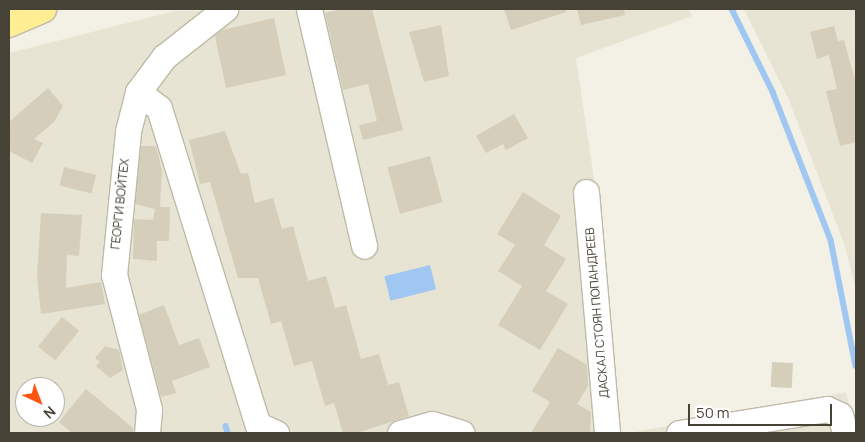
<!DOCTYPE html>
<meta charset="utf-8">
<style>
body{margin:0}
#map{position:relative;width:865px;height:442px;overflow:hidden;background:#f3f1e6;font-family:Manrope,sans-serif}
div>[style]{position:absolute}
.residential>*{inset:0;background:#e7e4d3}
.water>*{inset:0;background:#a0c6f2;transform-origin:0 0}
.stream>*{height:5.5px;margin:-2.75px;padding:0 2.75px;transform-origin:2.75px;border-radius:2.75px;background:#a0c6f2}
.building>*{inset:0;background:#d5cebb;transform-origin:0 0}
.roads{filter:drop-shadow(1px 0 #bfbaa8) drop-shadow(-1px 0 #bfbaa8) drop-shadow(0 1px #bfbaa8) drop-shadow(0 -1px #bfbaa8)}
.minor>*{height:25px;margin:-12.5px;padding:0 12.5px;transform-origin:12.5px;border-radius:12.5px;background:#fff}
.major>*{height:28px;margin:-14px;padding:0 14px;transform-origin:14px;border-radius:14px;background:#ffee93}
span{translate:-50% -50%;white-space:nowrap;text-align:center;line-height:1.15;-webkit-text-stroke:4px #fff;paint-order:stroke}
.street-label{font-size:12px;color:#464235}
.frame{position:absolute;inset:0;border:10px solid #464235;pointer-events:none}
.north{position:absolute;left:15px;top:377px;width:50px;height:50px;box-sizing:border-box;background:#fff;border:1px solid #b5b3ae;border-radius:50%;rotate:137deg;font-size:14px;font-weight:700;line-height:20px;text-align:center;color:#464235}
.north::after{content:'';display:block;margin:auto;width:18px;height:22px;background:#ff5411;clip-path:polygon(50% 0,100% 100%,50% 72%,0 100%)}
.scale{position:absolute;left:688px;top:404px;width:144px;height:22px;box-sizing:border-box;border:2px solid #464235;border-top:0;padding-left:6px;font-size:15px;line-height:18px;white-space:nowrap;color:#464235;-webkit-text-stroke:4px #fff;paint-order:stroke}
</style>
<div id="map">
<div class="residential">
<div style="clip-path:polygon(evenodd,688px 9px,692px 16px,576px 58px,594px 179px,616px 433px,9px 433px,9px 53px,175px 11px,688px 9px,25px 387px,55px 387px,55px 417px,25px 417px,25px 387px)"></div>
<div style="clip-path:polygon(744px 9px,856px 9px,856px 290px,845px 246px,789px 100px)"></div>
<div style="clip-path:polygon(846px 392px,856px 433px,630px 433px)"></div>
</div>
<div class="water">
<div style="left:430px;top:265px;width:25px;height:47px;rotate:76deg"></div>
</div>
<div class="stream">
<div style="left:732px;top:9px;width:93px;rotate:63.7deg"></div>
<div style="left:773px;top:92px;width:159px;rotate:68.6deg"></div>
<div style="left:831px;top:240px;width:128px;rotate:78.8deg"></div>
<div style="left:226px;top:426px;width:7px;rotate:74deg"></div>
</div>
<div class="building">
<div style="clip-path:polygon(342px 9px,372px 9px,403px 130px,363px 140px,359px 125px,377px 121px,368px 84px,343px 90px,325px 13px)"></div>
<div style="clip-path:polygon(504px 9px,566px 9px,566px 12px,511px 30px)"></div>
<div style="clip-path:polygon(577px 9px,624px 9px,625px 15px,581px 25px)"></div>
<div style="clip-path:polygon(274px 18px,286px 75px,226px 88px,215px 36px,222px 30px)"></div>
<div style="clip-path:polygon(441px 25px,449px 76px,424px 82px,409px 32px)"></div>
<div style="clip-path:polygon(834px 26px,838px 41px,844px 40px,856px 83px,856px 142px,840px 146px,826px 91px,837px 89px,829px 55px,817px 59px,810px 32px)"></div>
<div style="clip-path:polygon(48px 88px,63px 106px,54px 122px,34px 139px,43px 143px,32px 163px,9px 151px,9px 122px)"></div>
<div style="clip-path:polygon(514px 114px,528px 138px,506px 150px,503px 144px,486px 153px,476px 136px)"></div>
<div style="clip-path:polygon(225px 131px,241px 174px,248px 173px,255px 203px,273px 198px,282px 229px,293px 226px,308px 281px,326px 276px,335px 308px,346px 305px,361px 359px,379px 354px,388px 385px,399px 382px,409px 416px,357px 433px,343px 433px,334px 403px,325px 406px,312px 361px,294px 366px,281px 321px,271px 324px,258px 278px,238px 278px,210px 182px,200px 184px,189px 140px)"></div>
<div style="clip-path:polygon(141px 146px,156px 146px,162px 171px,160px 207px,170px 207px,169px 241px,157px 241px,157px 261px,133px 259px,134px 219px,153px 220px,155px 209px,135px 204px)"></div>
<div style="left:430px;top:156px;width:48px;height:44px;rotate:75deg"></div>
<div style="left:64px;top:167px;width:33px;height:19px;rotate:14deg"></div>
<div style="clip-path:polygon(523px 192px,561px 216px,544px 245px,566px 259px,546px 291px,568px 304px,540px 350px,498px 325px,522px 286px,498px 271px,515px 245px,497px 234px)"></div>
<div style="clip-path:polygon(41px 213px,82px 215px,79px 256px,67px 255px,66px 288px,101px 282px,105px 304px,41px 314px,37px 277px)"></div>
<div style="clip-path:polygon(164px 305px,179px 345px,199px 338px,210px 367px,172px 381px,176px 393px,161px 397px,139px 315px)"></div>
<div style="left:62px;top:317px;width:22px;height:38px;rotate:39deg"></div>
<div style="clip-path:polygon(105px 346px,119px 350px,123px 370px,110px 378px,96px 366px,100px 362px,95px 358px)"></div>
<div style="clip-path:polygon(558px 348px,587px 365px,588px 386px,577px 404px,591px 412px,590px 433px,531px 433px,550px 402px,532px 391px)"></div>
<div style="left:772px;top:362px;width:21px;height:25px;rotate:3deg"></div>
<div style="clip-path:polygon(86px 389px,133px 428px,133px 433px,72px 433px,59px 422px)"></div>
</div>
<div class="roads">
<div class="minor">
<div style="left:309px;top:9px;width:243px;rotate:76.9deg"></div>
<div style="left:138px;top:92px;width:26px;rotate:37deg"></div>
<div style="left:159px;top:108px;width:332px;rotate:72.7deg"></div>
<div style="left:258px;top:425px;width:20px;rotate:24deg"></div>
<div style="left:586px;top:192px;width:242px;rotate:85deg"></div>
<div style="left:147px;top:433px;width:24px;rotate:-85deg"></div>
<div style="left:149px;top:409px;width:138px;rotate:-104.6deg"></div>
<div style="left:114px;top:275px;width:145px;rotate:-84.4deg"></div>
<div style="left:128px;top:131px;width:40px;rotate:-75.6deg"></div>
<div style="left:138px;top:92px;width:44px;rotate:-53.4deg"></div>
<div style="left:164px;top:57px;width:78px;rotate:-38.2deg"></div>
<div style="left:400px;top:433px;width:33px;rotate:-16deg"></div>
<div style="left:432px;top:424px;width:31px;rotate:17deg"></div>
<div style="left:679px;top:433px;width:150px;rotate:-9.2deg"></div>
<div style="left:827px;top:409px;width:14px;rotate:25deg"></div>
<div style="left:840px;top:415px;width:19px;rotate:74deg"></div>
</div>
<div class="major">
<div style="left:9px;top:23px;width:36px;rotate:-23deg"></div>
</div>
</div>
<div class="street-label">
<span style="left:120px;top:204px;rotate:-84deg">ГЕОРГИ ВОЙТЕХ</span>
<span style="left:597px;top:313px;rotate:-95deg">ДАСКАЛ СТОЯН ПОПАНДРЕЕВ</span>
</div>
<div class="frame"></div>
<div class="north">N</div>
<div class="scale">50 m</div>
</div>
